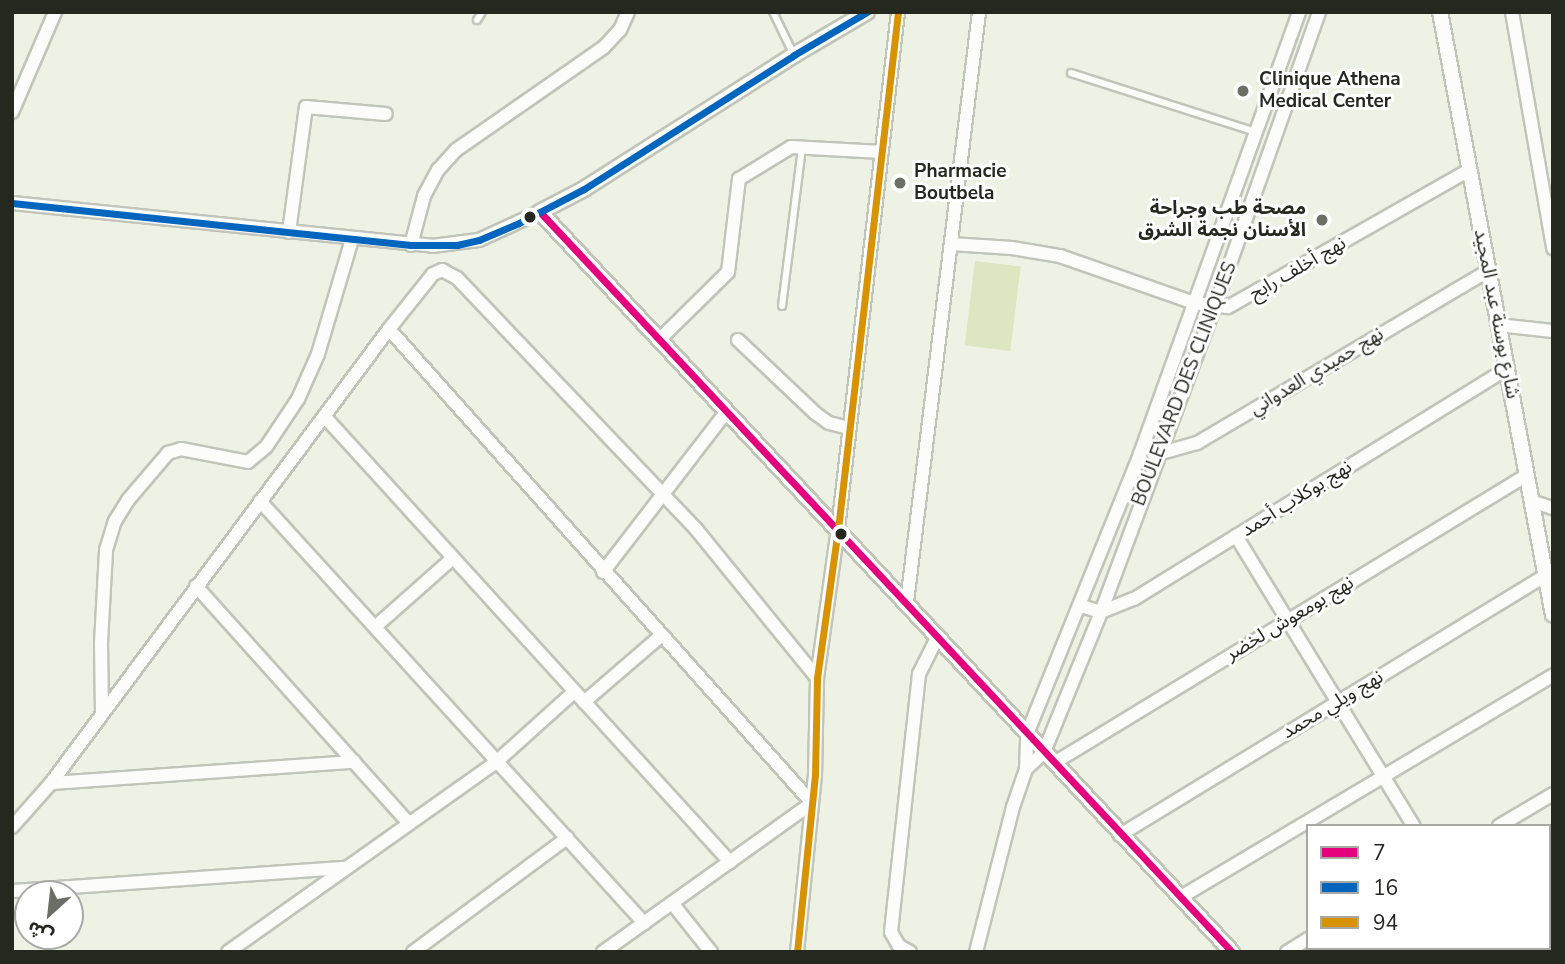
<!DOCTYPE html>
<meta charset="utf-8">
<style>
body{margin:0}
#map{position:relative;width:1565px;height:964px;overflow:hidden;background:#eef2e4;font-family:"Nunito Sans","Noto Sans Arabic",sans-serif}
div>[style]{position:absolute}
.green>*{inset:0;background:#dce6c1;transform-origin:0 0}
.roads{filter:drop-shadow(2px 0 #c1c4b9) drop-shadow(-2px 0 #c1c4b9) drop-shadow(0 2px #c1c4b9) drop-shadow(0 -2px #c1c4b9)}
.service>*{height:6px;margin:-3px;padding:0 3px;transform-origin:3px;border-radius:3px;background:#fcfdfb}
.minor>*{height:12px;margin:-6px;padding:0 6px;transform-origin:6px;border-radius:6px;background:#fcfdfb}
.tertiary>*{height:14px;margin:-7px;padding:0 7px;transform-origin:7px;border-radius:7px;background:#fcfdfb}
.bus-1>*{height:7px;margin:-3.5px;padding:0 3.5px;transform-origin:3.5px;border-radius:3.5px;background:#e5007d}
.bus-2>*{height:7px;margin:-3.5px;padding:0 3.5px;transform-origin:3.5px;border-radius:3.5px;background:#0065bd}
.bus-3>*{height:7px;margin:-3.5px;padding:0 3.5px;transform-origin:3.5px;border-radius:3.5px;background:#d89305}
.dots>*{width:19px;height:19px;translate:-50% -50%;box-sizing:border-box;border:4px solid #fff;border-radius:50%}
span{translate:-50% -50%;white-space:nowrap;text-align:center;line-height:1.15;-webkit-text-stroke:6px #fff;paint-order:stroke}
.poi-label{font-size:19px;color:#25281f;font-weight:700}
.left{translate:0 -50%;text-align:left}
.right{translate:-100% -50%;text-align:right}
.street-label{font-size:19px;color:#25281f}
.frame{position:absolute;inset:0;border:14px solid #25281f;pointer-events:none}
.legend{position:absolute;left:1306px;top:824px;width:245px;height:126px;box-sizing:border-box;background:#fff;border:2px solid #a8a9a5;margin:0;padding:9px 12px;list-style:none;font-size:21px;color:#25281f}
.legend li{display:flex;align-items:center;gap:14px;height:35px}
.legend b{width:35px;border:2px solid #a8a9a5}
.north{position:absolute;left:14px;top:880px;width:70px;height:70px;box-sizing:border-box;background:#fff;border:2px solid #a8a9a5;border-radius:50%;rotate:207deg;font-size:19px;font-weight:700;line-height:28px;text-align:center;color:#25281f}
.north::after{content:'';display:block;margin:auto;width:24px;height:32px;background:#6b6f64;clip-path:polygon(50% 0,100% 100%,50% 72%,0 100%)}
</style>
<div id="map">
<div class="green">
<div style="left:975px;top:261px;width:46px;height:85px;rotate:7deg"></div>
</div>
<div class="roads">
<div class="service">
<div style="left:773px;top:12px;width:48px;rotate:64deg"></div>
<div style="left:477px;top:20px;width:9px;rotate:-58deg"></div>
<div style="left:1071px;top:73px;width:194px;rotate:17.7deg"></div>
<div style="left:782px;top:306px;width:159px;rotate:-82.8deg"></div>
</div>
<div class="minor">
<div style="left:1512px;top:12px;width:240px;rotate:80.1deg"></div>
<div style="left:12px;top:112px;width:109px;rotate:-66.7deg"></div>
<div style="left:12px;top:203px;width:422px;rotate:5.8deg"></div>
<div style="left:432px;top:246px;width:47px;rotate:-7.3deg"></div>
<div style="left:479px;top:240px;width:67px;rotate:-24.7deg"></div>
<div style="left:289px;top:232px;width:126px;rotate:-82.3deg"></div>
<div style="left:306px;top:107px;width:80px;rotate:5deg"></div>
<div style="left:951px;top:244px;width:61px;rotate:3.8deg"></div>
<div style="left:1012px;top:248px;width:49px;rotate:9.5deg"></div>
<div style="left:1060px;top:256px;width:142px;rotate:19.3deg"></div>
<div style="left:1194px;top:303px;width:34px;rotate:7deg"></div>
<div style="left:1228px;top:307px;width:277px;rotate:-29.6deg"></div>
<div style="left:411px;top:245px;width:51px;rotate:-75.1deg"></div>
<div style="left:424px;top:196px;width:30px;rotate:-62deg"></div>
<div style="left:438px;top:170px;width:27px;rotate:-48deg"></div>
<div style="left:456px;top:150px;width:180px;rotate:-34.8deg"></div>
<div style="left:604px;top:47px;width:23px;rotate:-47deg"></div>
<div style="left:620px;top:30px;width:20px;rotate:-66deg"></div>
<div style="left:1498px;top:325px;width:55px;rotate:6.2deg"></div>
<div style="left:389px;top:329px;width:635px;rotate:48.25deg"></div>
<div style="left:812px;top:803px;width:257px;rotate:144.5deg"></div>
<div style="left:659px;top:340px;width:97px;rotate:-44.6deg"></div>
<div style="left:728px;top:272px;width:94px;rotate:-83.3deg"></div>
<div style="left:739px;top:179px;width:61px;rotate:-31.6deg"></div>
<div style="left:791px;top:147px;width:91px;rotate:3.1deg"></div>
<div style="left:738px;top:340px;width:106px;rotate:43.5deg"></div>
<div style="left:815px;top:413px;width:17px;rotate:36deg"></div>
<div style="left:829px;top:423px;width:21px;rotate:14deg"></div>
<div style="left:325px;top:417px;width:602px;rotate:47.69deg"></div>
<div style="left:1154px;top:455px;width:45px;rotate:-15.6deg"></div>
<div style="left:1197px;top:443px;width:338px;rotate:-30.6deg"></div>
<div style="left:260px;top:501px;width:571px;rotate:47.7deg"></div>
<div style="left:1534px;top:502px;width:20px;rotate:18deg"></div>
<div style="left:1236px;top:536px;width:340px;rotate:58.5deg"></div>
<div style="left:603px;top:572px;width:203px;rotate:-52.4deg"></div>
<div style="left:196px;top:586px;width:319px;rotate:48.1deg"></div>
<div style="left:907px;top:602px;width:594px;rotate:-83.04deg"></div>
<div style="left:1082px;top:606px;width:20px;rotate:18deg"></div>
<div style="left:1101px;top:612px;width:35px;rotate:-22deg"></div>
<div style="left:1134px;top:599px;width:438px;rotate:-31.7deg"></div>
<div style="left:375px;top:627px;width:104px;rotate:-41.5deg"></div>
<div style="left:584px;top:702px;width:103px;rotate:-40.7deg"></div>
<div style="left:102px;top:714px;width:71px;rotate:-90.8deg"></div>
<div style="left:101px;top:643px;width:93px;rotate:-86.9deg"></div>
<div style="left:106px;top:550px;width:30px;rotate:-73deg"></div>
<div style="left:115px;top:521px;width:25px;rotate:-58deg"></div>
<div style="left:128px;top:500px;width:62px;rotate:-49.6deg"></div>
<div style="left:168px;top:453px;width:14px;rotate:-17deg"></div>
<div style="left:181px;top:449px;width:68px;rotate:11deg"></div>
<div style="left:248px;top:462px;width:23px;rotate:-40deg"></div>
<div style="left:266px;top:447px;width:58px;rotate:-56.3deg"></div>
<div style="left:298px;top:399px;width:49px;rotate:-66deg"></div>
<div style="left:318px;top:354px;width:120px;rotate:-73.5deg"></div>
<div style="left:1054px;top:763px;width:554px;rotate:-31.34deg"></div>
<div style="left:1026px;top:769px;width:25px;rotate:-43deg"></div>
<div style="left:1044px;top:752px;width:151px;rotate:-67.8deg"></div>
<div style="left:1101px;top:612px;width:327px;rotate:-69.6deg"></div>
<div style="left:1215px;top:306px;width:312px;rotate:-70.5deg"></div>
<div style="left:51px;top:783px;width:304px;rotate:-4deg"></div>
<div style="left:1499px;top:826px;width:63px;rotate:-30.7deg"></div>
<div style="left:12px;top:827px;width:59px;rotate:-48.4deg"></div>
<div style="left:51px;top:783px;width:566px;rotate:-53.33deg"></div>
<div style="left:389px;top:329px;width:70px;rotate:-51.3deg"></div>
<div style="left:433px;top:274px;width:10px;rotate:-24deg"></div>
<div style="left:442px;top:270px;width:17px;rotate:28deg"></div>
<div style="left:457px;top:278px;width:347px;rotate:46.4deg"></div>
<div style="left:696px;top:529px;width:192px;rotate:50.9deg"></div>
<div style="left:1120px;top:835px;width:499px;rotate:-31.4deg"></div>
<div style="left:12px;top:891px;width:332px;rotate:-4deg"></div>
<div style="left:1181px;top:897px;width:433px;rotate:-30.8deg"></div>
<div style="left:672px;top:903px;width:63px;rotate:51.5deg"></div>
<div style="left:1549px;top:903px;width:4px;rotate:-27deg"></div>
<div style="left:228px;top:952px;width:326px;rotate:-35.3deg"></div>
<div style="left:494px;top:764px;width:108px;rotate:-42deg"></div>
<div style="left:413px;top:952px;width:192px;rotate:-36.5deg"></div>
<div style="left:797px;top:952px;width:178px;rotate:-84.2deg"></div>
<div style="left:815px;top:775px;width:97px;rotate:-88.8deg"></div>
<div style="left:817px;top:678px;width:150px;rotate:-82deg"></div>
<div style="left:838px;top:529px;width:520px;rotate:-83.38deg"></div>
<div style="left:910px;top:952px;width:13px;rotate:-151deg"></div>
<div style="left:899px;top:946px;width:16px;rotate:-120deg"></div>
<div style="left:891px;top:932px;width:260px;rotate:-83.8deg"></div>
<div style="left:919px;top:674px;width:42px;rotate:-63.4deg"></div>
<div style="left:976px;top:952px;width:150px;rotate:-75.7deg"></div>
<div style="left:1013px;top:807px;width:40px;rotate:-71.1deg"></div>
<div style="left:1026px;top:769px;width:35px;rotate:-88deg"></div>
<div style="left:1027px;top:734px;width:302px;rotate:-68deg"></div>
<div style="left:1140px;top:454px;width:470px;rotate:-70.2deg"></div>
<div style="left:1287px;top:952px;width:25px;rotate:-32deg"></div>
<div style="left:1470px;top:952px;width:6px;rotate:-39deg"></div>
</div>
<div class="tertiary">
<div style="left:867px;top:12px;width:85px;rotate:149.5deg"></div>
<div style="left:794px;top:55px;width:249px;rotate:147.5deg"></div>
<div style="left:584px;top:189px;width:50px;rotate:152.4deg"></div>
<div style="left:540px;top:212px;width:1013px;rotate:46.92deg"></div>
<div style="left:1440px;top:12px;width:613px;rotate:79.39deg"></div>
</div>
</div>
<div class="bus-1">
<div style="left:540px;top:212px;width:1013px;rotate:46.92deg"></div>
</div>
<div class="bus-2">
<div style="left:12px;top:203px;width:401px;rotate:6deg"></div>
<div style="left:411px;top:245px;width:46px"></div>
<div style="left:457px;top:245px;width:23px;rotate:-13deg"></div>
<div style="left:479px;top:240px;width:43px;rotate:-23deg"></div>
<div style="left:519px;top:223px;width:73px;rotate:-27.6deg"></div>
<div style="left:584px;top:189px;width:249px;rotate:-32.5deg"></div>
<div style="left:794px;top:55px;width:85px;rotate:-30.5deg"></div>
</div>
<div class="bus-3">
<div style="left:797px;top:952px;width:178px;rotate:-84.2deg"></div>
<div style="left:815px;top:775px;width:97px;rotate:-88.8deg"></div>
<div style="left:817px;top:678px;width:150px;rotate:-82deg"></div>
<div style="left:838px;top:529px;width:520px;rotate:-83.38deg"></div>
</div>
<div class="dots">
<div style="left:1243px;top:91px;background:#6b6f64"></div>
<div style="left:900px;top:183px;background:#6b6f64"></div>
<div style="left:530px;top:217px;background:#25281f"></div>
<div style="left:1322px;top:220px;background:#6b6f64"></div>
<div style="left:841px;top:534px;background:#25281f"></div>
</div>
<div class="poi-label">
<span class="left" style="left:1259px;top:91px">Clinique Athena<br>Medical Center</span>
<span class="left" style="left:914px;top:183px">Pharmacie<br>Boutbela</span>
<span class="right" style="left:1306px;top:220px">مصحة طب وجراحة<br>الأسنان نجمة الشرق</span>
</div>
<div class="street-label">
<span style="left:1298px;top:269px;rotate:-30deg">نهج أخلف رابح</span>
<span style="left:1496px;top:314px;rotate:79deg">شارع بوسنة عبد المجيد</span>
<span style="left:1317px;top:372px;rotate:-31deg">نهج حميدي العدواني</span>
<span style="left:1185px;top:384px;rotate:-69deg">BOULEVARD DES CLINIQUES</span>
<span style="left:1297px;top:499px;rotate:-32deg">نهج بوكلاب أحمد</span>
<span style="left:1290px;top:619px;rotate:-31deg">نهج بومعوش لخضر</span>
<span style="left:1333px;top:705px;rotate:-31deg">نهج ويلي محمد</span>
</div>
<div class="frame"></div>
<ul class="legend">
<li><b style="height:9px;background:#e5007d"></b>7</li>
<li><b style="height:9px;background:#0065bd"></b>16</li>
<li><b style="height:9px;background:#d89305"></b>94</li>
</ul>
<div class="north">ش</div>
</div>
